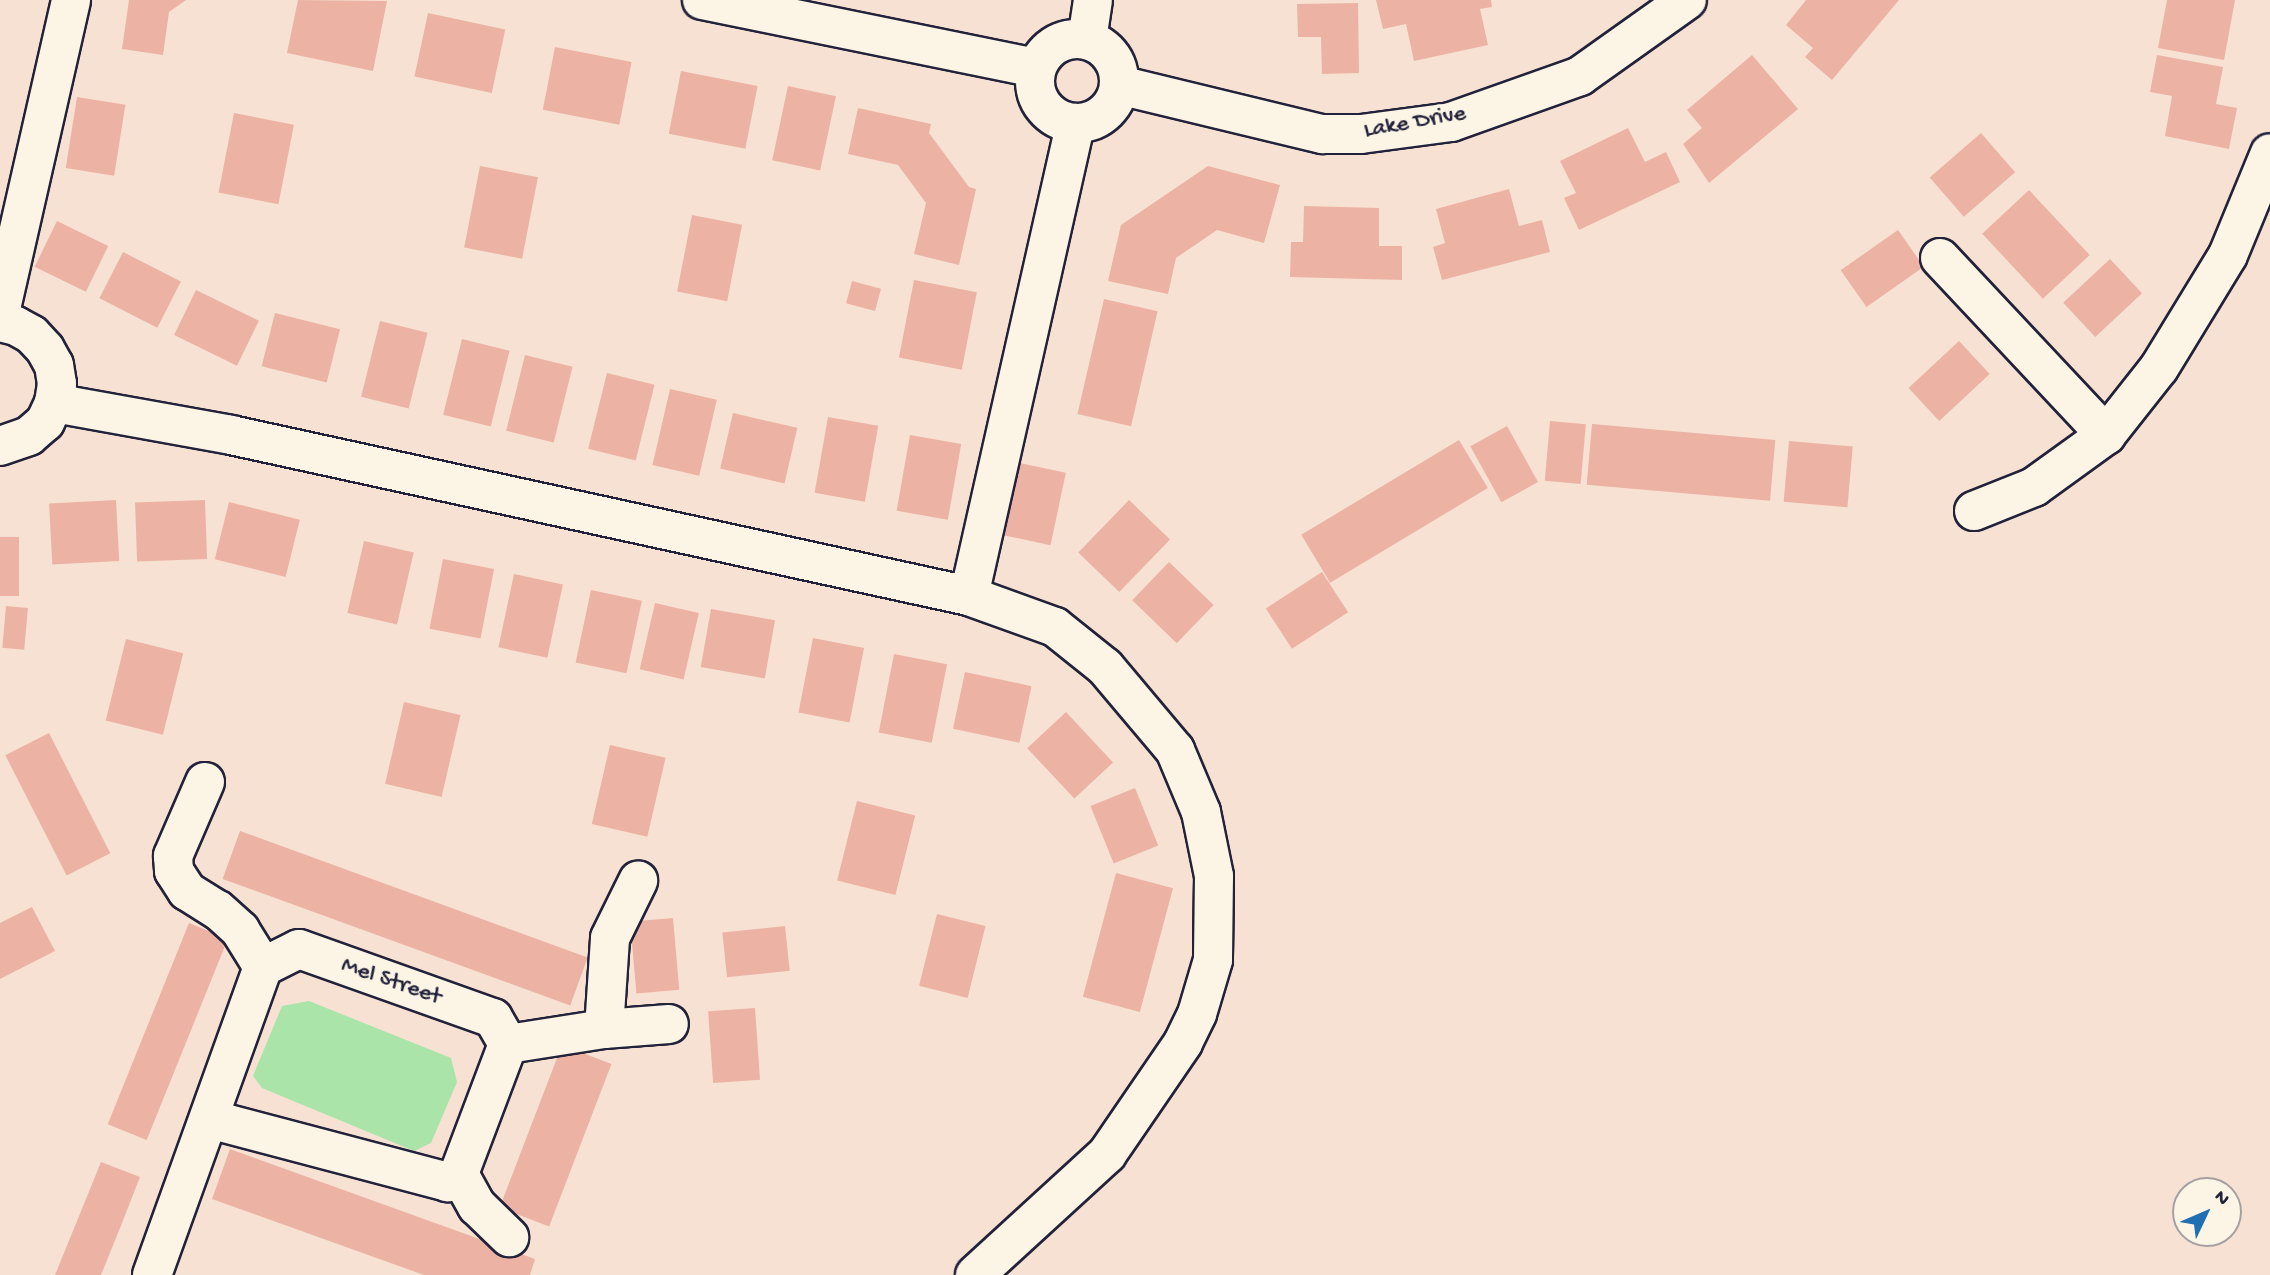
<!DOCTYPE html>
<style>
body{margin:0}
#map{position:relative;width:2270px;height:1275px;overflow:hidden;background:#f7e1d2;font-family:"Gochi Hand",sans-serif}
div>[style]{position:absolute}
.green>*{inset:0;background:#aae4a9}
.building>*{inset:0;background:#ecb3a5;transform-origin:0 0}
.roads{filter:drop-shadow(2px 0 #22223b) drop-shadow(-2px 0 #22223b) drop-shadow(0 2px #22223b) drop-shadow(0 -2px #22223b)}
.minor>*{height:38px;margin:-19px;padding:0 19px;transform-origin:19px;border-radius:19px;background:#fcf5e5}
.minor>.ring{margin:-19px;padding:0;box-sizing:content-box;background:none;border:38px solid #fcf5e5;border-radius:50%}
span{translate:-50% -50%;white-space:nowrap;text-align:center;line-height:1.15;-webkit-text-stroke:7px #fcf5e5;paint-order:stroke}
.street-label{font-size:24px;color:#22223b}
.north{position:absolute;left:2172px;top:1177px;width:70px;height:70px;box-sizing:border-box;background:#fcf5e5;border:2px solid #a5a1a1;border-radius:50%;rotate:46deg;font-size:19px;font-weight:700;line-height:28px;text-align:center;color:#22223b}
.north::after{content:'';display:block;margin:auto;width:24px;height:32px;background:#1f6fb2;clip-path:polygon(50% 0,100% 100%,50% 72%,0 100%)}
</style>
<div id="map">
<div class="green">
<div style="clip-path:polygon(309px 1001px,451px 1058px,457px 1082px,431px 1143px,414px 1151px,262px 1088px,253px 1076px,282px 1006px)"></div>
</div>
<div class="building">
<div style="clip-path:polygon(129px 0,186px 0,169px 12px,163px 55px,122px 49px)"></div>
<div style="clip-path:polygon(298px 0,387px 1px,373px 71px,287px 53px)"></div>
<div style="clip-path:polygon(1376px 0,1491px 0,1492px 7px,1480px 9px,1488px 45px,1414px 61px,1406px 24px,1383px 29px)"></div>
<div style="clip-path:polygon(1806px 0,1899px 0,1832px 80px,1805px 57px,1813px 48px,1786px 25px)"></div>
<div style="clip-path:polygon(2167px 0,2235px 0,2224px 60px,2158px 48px)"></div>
<div style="clip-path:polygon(1358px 3px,1359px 73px,1322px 74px,1321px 37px,1298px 37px,1297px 4px)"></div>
<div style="left:428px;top:13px;width:79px;height:65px;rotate:12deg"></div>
<div style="left:555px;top:47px;width:78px;height:64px;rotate:11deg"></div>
<div style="clip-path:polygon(1752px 55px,1798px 109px,1709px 183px,1683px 144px,1702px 128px,1687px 110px)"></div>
<div style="clip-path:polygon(2157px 55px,2223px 67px,2216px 104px,2237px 108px,2229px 149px,2165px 136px,2172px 96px,2150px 92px)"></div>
<div style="left:681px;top:71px;width:78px;height:64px;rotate:11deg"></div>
<div style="left:788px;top:86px;width:49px;height:76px;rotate:12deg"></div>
<div style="left:77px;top:97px;width:49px;height:72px;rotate:9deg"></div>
<div style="clip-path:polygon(858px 108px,931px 124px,929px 133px,969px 187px,976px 189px,959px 265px,914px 254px,926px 203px,898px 165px,848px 154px)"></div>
<div style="left:234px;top:113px;width:61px;height:81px;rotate:11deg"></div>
<div style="clip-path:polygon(1628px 128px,1645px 162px,1666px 152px,1680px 182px,1579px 230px,1564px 198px,1576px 193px,1560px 161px)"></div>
<div style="left:1981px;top:133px;width:52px;height:68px;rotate:49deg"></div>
<div style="left:480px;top:166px;width:59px;height:83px;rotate:11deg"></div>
<div style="clip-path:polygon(1208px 166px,1280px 185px,1264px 243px,1217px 230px,1176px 258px,1168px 294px,1108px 281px,1121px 225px)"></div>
<div style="clip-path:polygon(1509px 189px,1519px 226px,1542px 220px,1550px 252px,1442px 280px,1433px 247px,1445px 243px,1436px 209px)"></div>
<div style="left:2029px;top:190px;width:89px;height:64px;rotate:47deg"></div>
<div style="clip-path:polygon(1304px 206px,1379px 208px,1379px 246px,1402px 246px,1402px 280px,1290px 277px,1291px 242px,1303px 242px)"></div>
<div style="left:692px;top:215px;width:51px;height:78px;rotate:11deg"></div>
<div style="left:57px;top:221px;width:57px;height:51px;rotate:26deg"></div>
<div style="left:1898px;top:230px;width:45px;height:70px;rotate:55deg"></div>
<div style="left:123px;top:252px;width:65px;height:52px;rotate:27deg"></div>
<div style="left:2110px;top:259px;width:47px;height:64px;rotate:47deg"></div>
<div style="left:914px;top:280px;width:64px;height:79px;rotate:11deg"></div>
<div style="left:852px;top:281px;width:30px;height:23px;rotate:15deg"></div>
<div style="left:196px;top:290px;width:70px;height:50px;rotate:26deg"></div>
<div style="left:1104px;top:299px;width:55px;height:118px;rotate:13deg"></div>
<div style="left:275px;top:313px;width:67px;height:55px;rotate:14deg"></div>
<div style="left:380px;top:321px;width:49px;height:78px;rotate:14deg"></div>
<div style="left:462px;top:339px;width:49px;height:78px;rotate:14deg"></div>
<div style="left:1959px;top:341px;width:45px;height:69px;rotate:47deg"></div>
<div style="left:525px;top:355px;width:49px;height:78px;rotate:14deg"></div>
<div style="left:607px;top:373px;width:49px;height:78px;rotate:14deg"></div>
<div style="left:670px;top:389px;width:48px;height:78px;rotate:13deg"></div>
<div style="left:733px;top:413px;width:66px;height:57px;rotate:13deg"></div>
<div style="left:828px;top:417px;width:51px;height:77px;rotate:10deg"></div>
<div style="left:1550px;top:421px;width:36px;height:60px;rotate:5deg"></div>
<div style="left:1592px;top:424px;width:184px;height:61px;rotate:5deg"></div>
<div style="left:1507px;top:426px;width:64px;height:42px;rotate:61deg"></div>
<div style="left:910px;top:435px;width:52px;height:77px;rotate:10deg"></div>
<div style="left:1459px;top:440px;width:56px;height:184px;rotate:59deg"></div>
<div style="left:1789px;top:441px;width:64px;height:61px;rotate:5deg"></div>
<div style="left:1015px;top:462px;width:52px;height:74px;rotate:12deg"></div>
<div style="left:116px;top:500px;width:61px;height:67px;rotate:87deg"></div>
<div style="left:205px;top:500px;width:59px;height:70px;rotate:88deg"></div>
<div style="left:1129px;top:500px;width:57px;height:73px;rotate:44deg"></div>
<div style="left:229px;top:502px;width:73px;height:59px;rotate:14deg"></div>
<div style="left:0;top:537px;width:19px;height:59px"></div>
<div style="left:364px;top:541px;width:51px;height:74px;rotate:13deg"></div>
<div style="left:443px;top:559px;width:52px;height:71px;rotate:11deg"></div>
<div style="left:1169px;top:562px;width:62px;height:53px;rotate:44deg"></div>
<div style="left:1322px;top:572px;width:48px;height:67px;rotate:57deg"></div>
<div style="left:514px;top:574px;width:50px;height:75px;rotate:12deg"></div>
<div style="left:591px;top:590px;width:52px;height:74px;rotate:12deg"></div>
<div style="left:655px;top:603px;width:45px;height:68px;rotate:13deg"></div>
<div style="left:6px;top:606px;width:22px;height:42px;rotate:5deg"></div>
<div style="left:711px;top:609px;width:65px;height:59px;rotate:10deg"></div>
<div style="left:813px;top:638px;width:52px;height:76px;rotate:11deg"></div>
<div style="left:126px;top:639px;width:59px;height:84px;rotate:14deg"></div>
<div style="left:894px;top:654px;width:54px;height:80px;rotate:11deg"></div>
<div style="left:965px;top:672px;width:68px;height:58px;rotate:12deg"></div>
<div style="left:404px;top:702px;width:58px;height:84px;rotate:13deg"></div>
<div style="left:1066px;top:712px;width:69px;height:53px;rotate:47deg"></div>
<div style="left:49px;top:733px;width:135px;height:49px;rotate:63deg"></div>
<div style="left:610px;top:745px;width:57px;height:81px;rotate:13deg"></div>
<div style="left:1135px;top:788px;width:62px;height:48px;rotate:68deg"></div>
<div style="left:857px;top:801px;width:60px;height:82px;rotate:14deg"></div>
<div style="left:240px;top:831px;width:370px;height:51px;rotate:20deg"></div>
<div style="left:1116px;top:873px;width:59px;height:128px;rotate:15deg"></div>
<div style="clip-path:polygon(32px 907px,55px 951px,0 979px,0 923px)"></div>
<div style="left:937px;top:914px;width:50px;height:74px;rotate:14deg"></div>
<div style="left:673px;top:918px;width:72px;height:43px;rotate:85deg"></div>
<div style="left:189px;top:923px;width:42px;height:217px;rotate:22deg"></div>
<div style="left:785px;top:926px;width:45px;height:63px;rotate:84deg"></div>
<div style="left:755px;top:1008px;width:72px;height:47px;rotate:86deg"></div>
<div style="left:562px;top:1045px;width:53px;height:174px;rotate:21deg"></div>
<div style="clip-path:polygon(230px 1149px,535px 1259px,530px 1275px,424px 1275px,212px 1199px)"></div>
<div style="clip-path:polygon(101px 1162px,140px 1177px,120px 1228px,101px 1275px,55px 1275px)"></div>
</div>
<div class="roads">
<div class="minor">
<div style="left:702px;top:0;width:341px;rotate:11.5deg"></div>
<div class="ring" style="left:1035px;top:39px;width:46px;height:46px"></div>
<div style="left:1087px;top:40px;width:40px;rotate:-81.5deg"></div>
<div style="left:1119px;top:85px;width:209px;rotate:13.6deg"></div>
<div style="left:1322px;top:134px;width:39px"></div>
<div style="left:1361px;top:134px;width:91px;rotate:-7.6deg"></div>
<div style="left:1451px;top:122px;width:137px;rotate:-19.6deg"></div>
<div style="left:1580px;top:76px;width:131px;rotate:-35.4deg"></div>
<div style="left:1940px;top:258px;width:243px;rotate:46.8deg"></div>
<div style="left:0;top:313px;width:321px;rotate:-77.2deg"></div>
<div style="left:0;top:322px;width:16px;rotate:14deg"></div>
<div style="left:16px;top:326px;width:18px;rotate:29deg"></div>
<div style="left:32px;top:335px;width:19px;rotate:47deg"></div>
<div style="left:45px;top:349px;width:18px;rotate:61deg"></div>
<div style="left:54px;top:365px;width:19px;rotate:81deg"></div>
<div style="left:57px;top:384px;width:19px;rotate:99deg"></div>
<div style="left:54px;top:403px;width:21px;rotate:115deg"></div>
<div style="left:45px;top:422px;width:21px;rotate:139deg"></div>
<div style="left:29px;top:436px;width:31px;rotate:161deg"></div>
<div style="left:54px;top:403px;width:180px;rotate:10.2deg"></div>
<div style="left:231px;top:435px;width:755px;rotate:12.31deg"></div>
<div style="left:969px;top:596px;width:91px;rotate:19.8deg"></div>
<div style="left:1055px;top:627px;width:64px;rotate:38.7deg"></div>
<div style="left:1105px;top:667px;width:109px;rotate:49.9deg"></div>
<div style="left:1175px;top:750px;width:67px;rotate:67.2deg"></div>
<div style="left:1201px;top:812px;width:65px;rotate:78.5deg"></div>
<div style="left:1214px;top:876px;width:84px;rotate:90.7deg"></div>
<div style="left:1213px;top:960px;width:56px;rotate:106.5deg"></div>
<div style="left:1197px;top:1014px;width:32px;rotate:116deg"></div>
<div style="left:1183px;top:1043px;width:135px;rotate:124.4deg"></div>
<div style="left:1107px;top:1154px;width:179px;rotate:137.5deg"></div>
<div style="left:1974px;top:511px;width:65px;rotate:-21.8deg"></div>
<div style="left:2034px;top:487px;width:89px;rotate:-35.8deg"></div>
<div style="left:2106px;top:435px;width:85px;rotate:-51.7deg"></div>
<div style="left:2159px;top:368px;width:132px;rotate:-58.6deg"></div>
<div style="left:2228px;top:255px;width:110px;rotate:-67.6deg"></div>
<div style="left:969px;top:596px;width:485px;rotate:-77.3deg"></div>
<div style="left:205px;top:782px;width:81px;rotate:113.4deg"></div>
<div style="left:173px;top:856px;width:15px;rotate:86deg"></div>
<div style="left:174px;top:871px;width:24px;rotate:57deg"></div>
<div style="left:187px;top:891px;width:36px;rotate:32deg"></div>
<div style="left:218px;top:910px;width:30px;rotate:42deg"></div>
<div style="left:240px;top:930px;width:44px;rotate:58.1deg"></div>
<div style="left:604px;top:1029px;width:91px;rotate:-86.2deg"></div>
<div style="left:610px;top:938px;width:64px;rotate:-63.8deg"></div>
<div style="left:508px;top:1044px;width:97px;rotate:-8.9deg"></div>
<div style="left:604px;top:1029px;width:65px;rotate:-4.4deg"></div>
<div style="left:459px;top:1174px;width:37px;rotate:61deg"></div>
<div style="left:477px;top:1206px;width:45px;rotate:44.1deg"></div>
<div style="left:152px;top:1275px;width:327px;rotate:-70.2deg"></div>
<div style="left:263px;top:967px;width:40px;rotate:-26.6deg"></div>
<div style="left:299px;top:949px;width:206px;rotate:19.6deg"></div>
<div style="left:493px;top:1018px;width:30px;rotate:60deg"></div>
<div style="left:508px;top:1044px;width:139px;rotate:110.7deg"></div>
<div style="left:459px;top:1174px;width:14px;rotate:144deg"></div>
<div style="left:448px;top:1182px;width:246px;rotate:-165.2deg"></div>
</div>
</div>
<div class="street-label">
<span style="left:1415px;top:123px;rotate:-10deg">Lake Drive</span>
<span style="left:391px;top:982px;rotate:19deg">Mel Street</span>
</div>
<div class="north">N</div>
</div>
